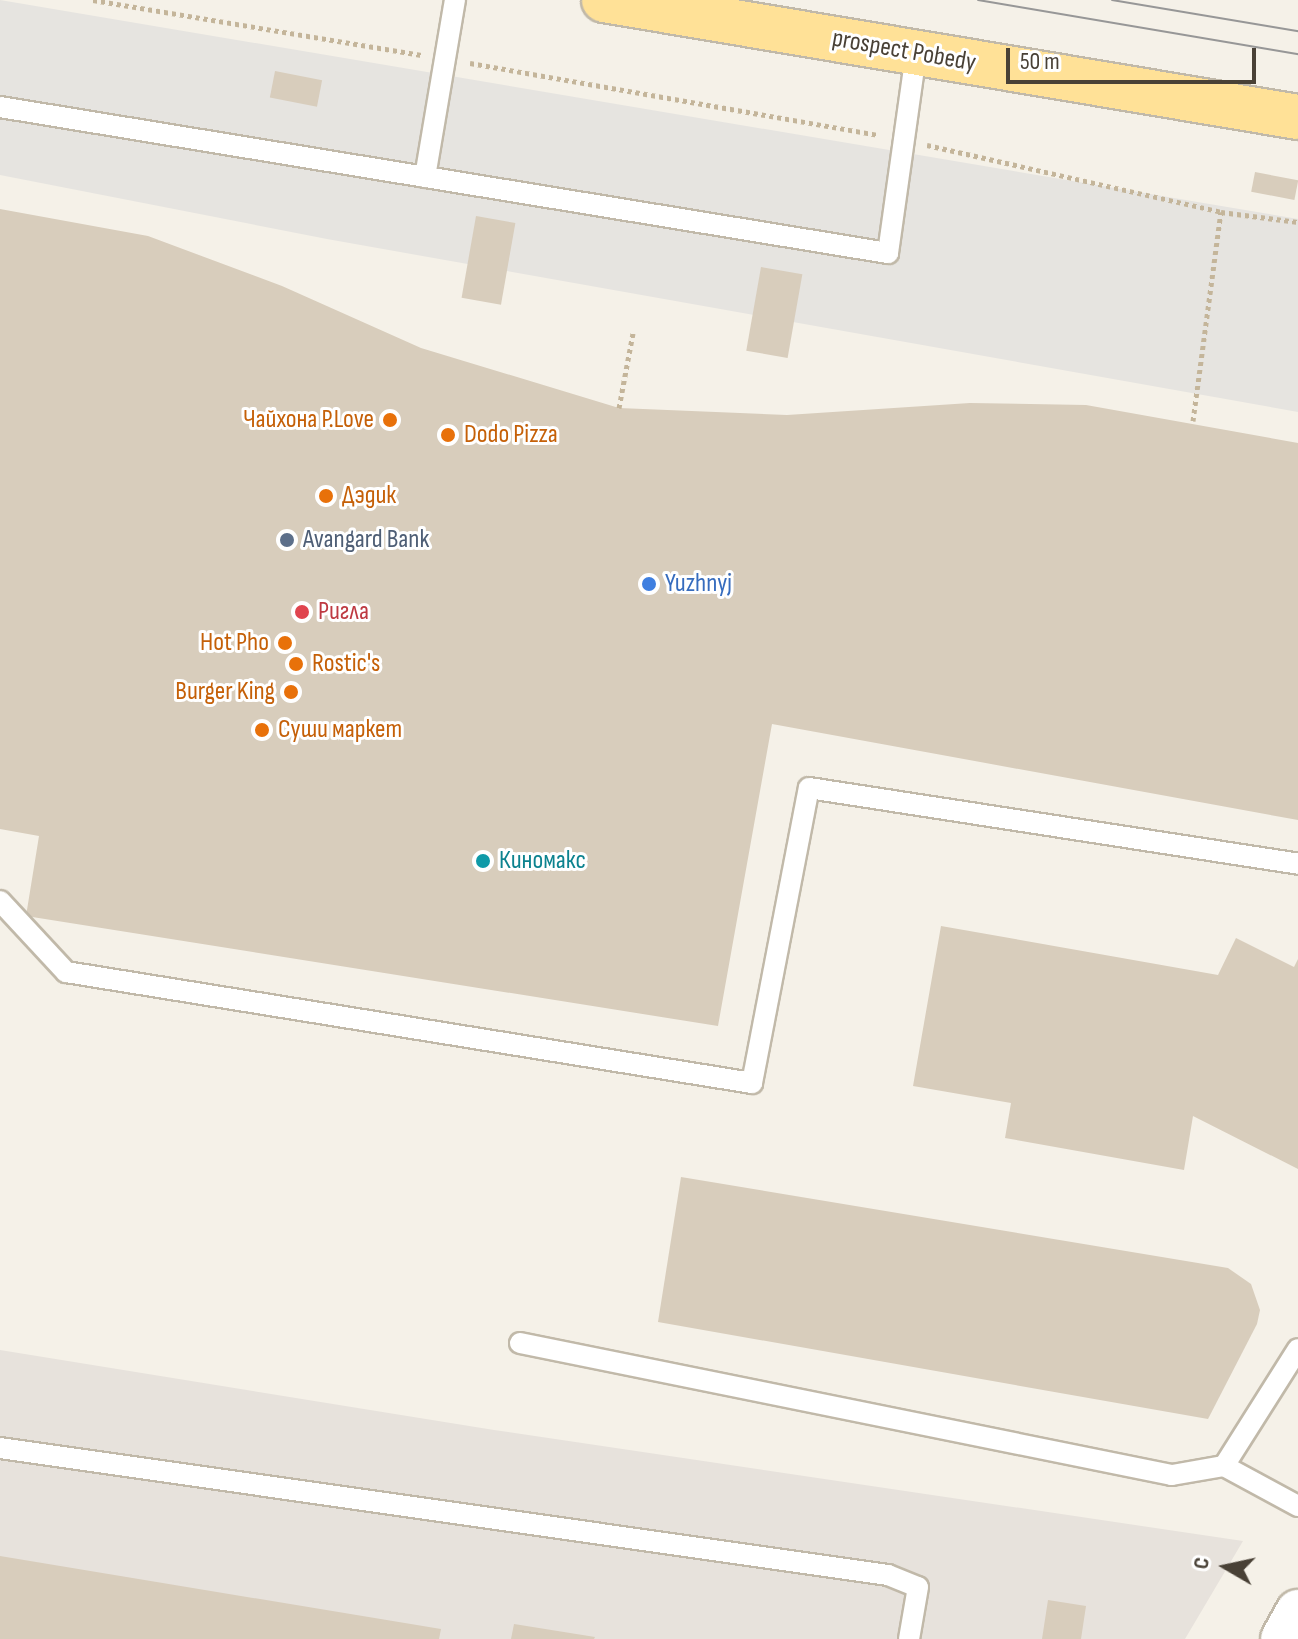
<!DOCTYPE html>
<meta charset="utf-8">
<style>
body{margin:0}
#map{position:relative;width:1298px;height:1639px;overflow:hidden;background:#f5f1e8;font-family:"Sofia Sans Condensed",sans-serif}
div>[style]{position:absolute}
.industrial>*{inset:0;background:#e7e2dc}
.parking>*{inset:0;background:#e6e4e0}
.building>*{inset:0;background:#d8cdbc;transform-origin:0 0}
.path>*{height:5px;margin-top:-2.5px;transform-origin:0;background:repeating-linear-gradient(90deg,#c4b59a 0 4px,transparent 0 8px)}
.roads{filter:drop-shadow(2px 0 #c1b9a9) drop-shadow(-2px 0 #c1b9a9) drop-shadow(0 2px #c1b9a9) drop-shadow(0 -2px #c1b9a9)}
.service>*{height:20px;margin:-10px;padding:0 10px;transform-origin:10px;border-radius:10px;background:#fff}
.tertiary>*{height:44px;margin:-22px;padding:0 22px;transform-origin:22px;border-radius:22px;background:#fff}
.primary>*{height:44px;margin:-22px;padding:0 22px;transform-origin:22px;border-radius:22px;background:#ffe197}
.tram>*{height:2px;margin:-1px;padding:0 1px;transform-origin:1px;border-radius:1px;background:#979797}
.dots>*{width:22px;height:22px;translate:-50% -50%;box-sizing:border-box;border:4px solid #fff;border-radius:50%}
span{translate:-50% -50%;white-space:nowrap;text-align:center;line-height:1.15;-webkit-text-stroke:6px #fff;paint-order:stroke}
.street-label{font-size:26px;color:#494136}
.food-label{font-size:26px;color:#c56008}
.right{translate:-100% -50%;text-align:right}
.left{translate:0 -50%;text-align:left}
.service-label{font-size:26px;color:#4e5e75}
.shop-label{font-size:26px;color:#366cbe}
.health-label{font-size:26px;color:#be3a42}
.culture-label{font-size:26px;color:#0d838f}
.north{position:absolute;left:1186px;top:1527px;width:80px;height:80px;-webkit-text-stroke:6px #fff;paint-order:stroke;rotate:279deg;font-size:22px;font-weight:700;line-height:32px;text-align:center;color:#494136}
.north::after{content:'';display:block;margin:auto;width:28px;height:36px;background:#494136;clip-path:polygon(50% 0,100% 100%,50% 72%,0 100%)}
.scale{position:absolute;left:1006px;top:48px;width:250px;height:36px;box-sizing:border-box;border:4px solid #494136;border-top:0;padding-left:10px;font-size:24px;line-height:28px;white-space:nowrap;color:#494136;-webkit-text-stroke:6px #fff;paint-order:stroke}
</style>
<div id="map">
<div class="industrial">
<div style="clip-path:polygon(0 1350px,494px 1430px,1243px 1541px,1185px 1639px,0 1639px)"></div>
</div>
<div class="parking">
<div style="clip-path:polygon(0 0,1298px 219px,1298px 412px,327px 239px,0 175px)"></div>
</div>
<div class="building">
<div style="left:275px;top:71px;width:48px;height:27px;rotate:11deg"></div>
<div style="left:1255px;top:172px;width:44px;height:20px;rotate:11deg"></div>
<div style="clip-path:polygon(0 209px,148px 236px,282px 286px,421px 348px,619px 408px,787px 415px,970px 403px,1086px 405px,1298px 443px,1298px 820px,772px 724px,718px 1026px,26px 916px,39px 836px,0 829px)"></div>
<div style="left:476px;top:216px;width:40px;height:83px;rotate:10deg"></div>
<div style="left:761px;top:267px;width:42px;height:85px;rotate:10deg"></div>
<div style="clip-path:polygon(941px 926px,1218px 975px,1236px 938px,1294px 967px,1298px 959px,1298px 1169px,1193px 1116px,1184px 1170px,1005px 1138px,1011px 1103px,913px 1086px)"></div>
<div style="clip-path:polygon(681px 1177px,1228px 1268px,1251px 1284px,1260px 1310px,1257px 1324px,1208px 1419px,658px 1322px)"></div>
<div style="clip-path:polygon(0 1556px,441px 1629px,439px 1639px,0 1639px)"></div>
<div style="clip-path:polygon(1048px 1600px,1086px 1606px,1081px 1639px,1042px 1639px)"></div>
<div style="clip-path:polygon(514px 1624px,595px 1637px,594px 1639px,511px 1639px)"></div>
</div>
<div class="path">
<div style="left:93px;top:0;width:333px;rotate:9.5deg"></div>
<div style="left:470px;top:63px;width:414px;rotate:10deg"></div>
<div style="left:927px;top:145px;width:302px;rotate:12.8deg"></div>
<div style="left:1221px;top:212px;width:78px;rotate:7.4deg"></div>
<div style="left:619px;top:408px;width:76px;rotate:-79.4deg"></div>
<div style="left:1193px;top:421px;width:211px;rotate:-82.4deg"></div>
</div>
<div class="roads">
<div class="service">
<div style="left:0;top:107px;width:900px;rotate:9.34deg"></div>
<div style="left:888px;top:253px;width:202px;rotate:-82deg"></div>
<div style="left:425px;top:177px;width:180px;rotate:-80.4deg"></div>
<div style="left:0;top:901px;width:97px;rotate:47.1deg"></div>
<div style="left:66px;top:972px;width:695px;rotate:9.19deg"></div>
<div style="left:752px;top:1083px;width:300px;rotate:-79.1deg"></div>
<div style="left:809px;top:788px;width:495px;rotate:8.8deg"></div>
<div style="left:520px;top:1343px;width:665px;rotate:11.45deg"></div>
<div style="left:1172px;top:1475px;width:53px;rotate:-9.8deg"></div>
<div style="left:1224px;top:1466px;width:84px;rotate:28.4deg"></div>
<div style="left:0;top:1448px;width:897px;rotate:8.14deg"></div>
<div style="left:888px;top:1575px;width:32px;rotate:22deg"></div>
<div style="left:918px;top:1587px;width:53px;rotate:99.8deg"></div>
<div style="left:1224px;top:1466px;width:138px;rotate:-57.7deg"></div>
</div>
<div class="tertiary">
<div style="left:1283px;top:1639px;width:31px;rotate:-61deg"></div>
</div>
<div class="primary">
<div style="left:604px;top:0;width:704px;rotate:9.57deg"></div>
</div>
</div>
<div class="tram">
<div style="left:978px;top:0;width:325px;rotate:9.6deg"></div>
<div style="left:1112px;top:0;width:189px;rotate:9.5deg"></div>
</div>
<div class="dots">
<div style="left:390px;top:420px;background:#e8710a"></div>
<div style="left:448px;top:435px;background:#e8710a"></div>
<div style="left:326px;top:496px;background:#e8710a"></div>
<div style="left:287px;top:540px;background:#5c6f8a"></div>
<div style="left:649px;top:584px;background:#3f7fe0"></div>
<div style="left:302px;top:612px;background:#e0444e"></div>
<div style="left:285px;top:643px;background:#e8710a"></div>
<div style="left:296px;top:664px;background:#e8710a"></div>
<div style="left:291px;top:692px;background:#e8710a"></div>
<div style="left:262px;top:730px;background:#e8710a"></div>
<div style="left:483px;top:861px;background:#0f9aa8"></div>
</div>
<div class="street-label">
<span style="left:904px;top:51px;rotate:10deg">prospect Pobedy</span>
</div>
<div class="food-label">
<span class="right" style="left:374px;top:420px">Чайхона P.Love</span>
<span class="left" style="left:464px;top:435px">Dodo Pizza</span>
<span class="left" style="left:342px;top:496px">Дэдик</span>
<span class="right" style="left:269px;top:643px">Hot Pho</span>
<span class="left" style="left:312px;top:664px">Rostic's</span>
<span class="right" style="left:275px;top:692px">Burger King</span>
<span class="left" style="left:278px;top:730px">Суши маркет</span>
</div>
<div class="service-label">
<span class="left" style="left:303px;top:540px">Avangard Bank</span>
</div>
<div class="shop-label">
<span class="left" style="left:665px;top:584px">Yuzhnyj</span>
</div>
<div class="health-label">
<span class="left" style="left:318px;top:612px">Ригла</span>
</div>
<div class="culture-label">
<span class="left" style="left:499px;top:861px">Киномакс</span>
</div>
<div class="north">С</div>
<div class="scale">50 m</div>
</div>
